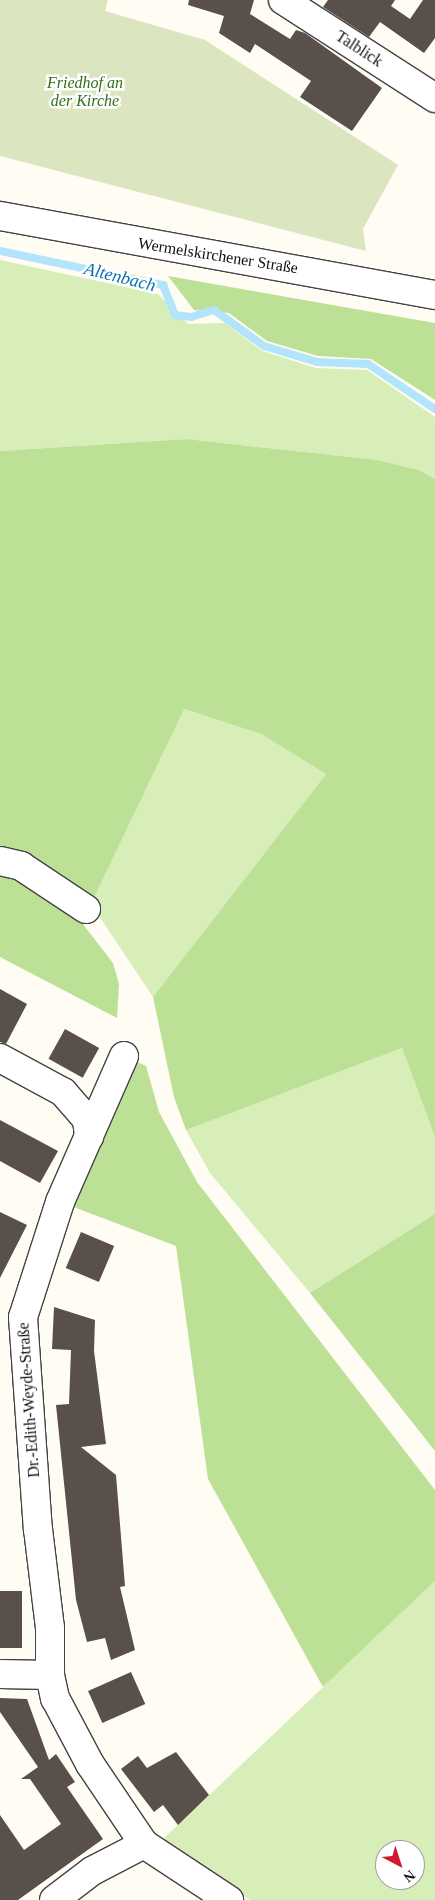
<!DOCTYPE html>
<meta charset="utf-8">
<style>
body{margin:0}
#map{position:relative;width:435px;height:1900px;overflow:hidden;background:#fffcf3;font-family:"Times New Roman",serif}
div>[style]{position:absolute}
.green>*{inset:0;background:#d7eeb8}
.forest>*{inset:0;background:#bce096}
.cemetery>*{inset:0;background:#dbe5c0}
.stream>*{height:8px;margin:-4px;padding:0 4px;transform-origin:4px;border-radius:4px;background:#b2e5fb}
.building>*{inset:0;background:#5a504b;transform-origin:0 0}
.roads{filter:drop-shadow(1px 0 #434343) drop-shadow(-1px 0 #434343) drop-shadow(0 1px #434343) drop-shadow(0 -1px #434343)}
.minor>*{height:28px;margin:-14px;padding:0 14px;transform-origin:14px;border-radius:14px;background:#fff}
span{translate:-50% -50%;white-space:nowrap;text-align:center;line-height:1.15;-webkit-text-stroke:5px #fff;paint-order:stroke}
.street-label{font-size:16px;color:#101010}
.park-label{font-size:16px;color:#306f19;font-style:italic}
.water-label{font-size:18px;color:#0c72ae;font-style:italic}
.north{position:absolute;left:375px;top:1840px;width:50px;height:50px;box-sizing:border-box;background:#fff;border:1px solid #9f9f9f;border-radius:50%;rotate:140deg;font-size:14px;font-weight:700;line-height:20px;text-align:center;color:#101010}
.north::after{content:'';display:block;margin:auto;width:18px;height:22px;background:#ce1a2e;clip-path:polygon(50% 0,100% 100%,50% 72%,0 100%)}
</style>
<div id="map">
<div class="green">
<div style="clip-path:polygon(0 260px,158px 294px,188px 324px,225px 323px,262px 351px,316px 368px,367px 370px,435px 417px,435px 479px,419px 470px,377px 460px,187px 439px,0 451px)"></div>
<div style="clip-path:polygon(183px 709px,261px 734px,326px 774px,153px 997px,91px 904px)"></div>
<div style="clip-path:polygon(402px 1048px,435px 1137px,435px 1214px,310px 1293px,210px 1173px,186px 1130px)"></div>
<div style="clip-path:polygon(evenodd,435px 1581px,435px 1900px,250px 1900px,161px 1841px,435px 1581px,385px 1850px,415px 1850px,415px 1880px,385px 1880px,385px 1850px)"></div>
</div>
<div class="forest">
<div style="clip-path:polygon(168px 276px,435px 323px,435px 400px,371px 359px,318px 356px,267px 341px,229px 313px,194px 310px)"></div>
<div style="clip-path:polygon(187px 439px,377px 460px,419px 470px,435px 479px,435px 1137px,402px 1048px,186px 1130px,174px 1097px,153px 997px,326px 774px,261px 734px,184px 709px,91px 904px,0 853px,0 451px)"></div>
<div style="clip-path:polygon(0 870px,72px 910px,113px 963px,119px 984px,117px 1018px,0 957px)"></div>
<div style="clip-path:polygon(133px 1060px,146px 1066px,159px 1112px,197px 1182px,435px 1490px,435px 1581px,323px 1687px,208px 1479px,176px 1246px,71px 1206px)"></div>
<div style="clip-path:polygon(435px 1214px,435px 1451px,310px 1293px)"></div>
</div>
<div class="cemetery">
<div style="clip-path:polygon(0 0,108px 0,105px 11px,205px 40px,398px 165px,363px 229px,366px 251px,0 156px)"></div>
</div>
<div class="stream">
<div style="left:0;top:251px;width:167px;rotate:11.8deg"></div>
<div style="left:163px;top:285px;width:32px;rotate:68deg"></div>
<div style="left:175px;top:315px;width:16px;rotate:7deg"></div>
<div style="left:191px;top:317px;width:24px;rotate:-17deg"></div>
<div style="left:214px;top:310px;width:62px;rotate:35.8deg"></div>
<div style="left:264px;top:346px;width:55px;rotate:16.8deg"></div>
<div style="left:317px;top:362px;width:51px;rotate:2.2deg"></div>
<div style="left:368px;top:364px;width:81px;rotate:33.9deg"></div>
</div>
<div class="building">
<div style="clip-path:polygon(189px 0,254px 0,250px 14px,290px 39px,296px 30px,305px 33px,382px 88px,352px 131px,300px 97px,311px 81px,255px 44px,250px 53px,219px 33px,224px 16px,188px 5px)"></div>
<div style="clip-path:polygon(328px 0,395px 0,391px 6px,410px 19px,423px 0,435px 0,435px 38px,424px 53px,380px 22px,369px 37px,323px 7px)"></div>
<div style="clip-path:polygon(0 989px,27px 1004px,6px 1044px,0 1042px)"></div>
<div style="left:65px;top:1029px;width:39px;height:34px;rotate:29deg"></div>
<div style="clip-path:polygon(0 1120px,58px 1151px,40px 1183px,0 1161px)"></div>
<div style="clip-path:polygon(0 1212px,27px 1225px,0 1278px)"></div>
<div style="left:81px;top:1232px;width:36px;height:39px;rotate:23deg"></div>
<div style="clip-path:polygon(54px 1307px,95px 1320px,94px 1351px,106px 1444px,81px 1447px,116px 1475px,125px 1586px,120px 1587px,135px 1650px,111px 1660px,105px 1638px,87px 1642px,76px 1600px,56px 1405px,69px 1404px,71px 1350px,52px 1349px)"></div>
<div style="left:0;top:1591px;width:22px;height:57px"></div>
<div style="left:131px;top:1672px;width:35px;height:47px;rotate:66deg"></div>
<div style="clip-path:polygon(0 1698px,27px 1699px,49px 1760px,56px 1754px,75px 1782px,67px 1787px,103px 1839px,18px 1900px,0 1900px,0 1815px,24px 1850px,61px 1824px,30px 1779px,21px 1779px,38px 1767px,0 1712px)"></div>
<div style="clip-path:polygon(176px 1752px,209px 1795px,178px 1825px,163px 1805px,154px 1812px,121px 1769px,138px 1756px,147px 1768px)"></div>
</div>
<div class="roads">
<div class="minor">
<div style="left:283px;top:0;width:181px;rotate:32.8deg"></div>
<div style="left:0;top:216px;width:442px;rotate:10.3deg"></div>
<div style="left:0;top:861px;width:22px;rotate:13deg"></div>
<div style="left:21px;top:866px;width:78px;rotate:33.5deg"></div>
<div style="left:124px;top:1056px;width:159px;rotate:113.7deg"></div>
<div style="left:60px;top:1202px;width:121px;rotate:107.8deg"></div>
<div style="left:23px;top:1317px;width:213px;rotate:86deg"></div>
<div style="left:38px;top:1529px;width:100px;rotate:83.1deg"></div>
<div style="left:50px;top:1628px;width:47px;rotate:90deg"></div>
<div style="left:50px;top:1675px;width:24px;rotate:78deg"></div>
<div style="left:55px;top:1698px;width:75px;rotate:62.1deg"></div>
<div style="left:90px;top:1764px;width:97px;rotate:56deg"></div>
<div style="left:144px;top:1844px;width:102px;rotate:33.4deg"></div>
<div style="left:0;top:1058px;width:72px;rotate:28.4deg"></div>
<div style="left:63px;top:1092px;width:37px;rotate:49deg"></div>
<div style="left:87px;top:1120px;width:17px;rotate:83deg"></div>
<div style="left:0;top:1674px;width:50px;rotate:1.1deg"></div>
<div style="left:54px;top:1900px;width:48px;rotate:-37.3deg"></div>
<div style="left:92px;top:1871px;width:59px;rotate:-27.4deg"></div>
</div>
</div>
<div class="street-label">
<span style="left:359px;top:49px;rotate:33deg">Talblick</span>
<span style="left:218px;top:256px;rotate:9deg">Wermelskirchener Straße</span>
<span style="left:29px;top:1400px;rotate:-94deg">Dr.-Edith-Weyde-Straße</span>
</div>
<div class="park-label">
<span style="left:85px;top:92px">Friedhof an<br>der Kirche</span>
</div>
<div class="water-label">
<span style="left:120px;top:277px;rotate:14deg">Altenbach</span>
</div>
<div class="north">N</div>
</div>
